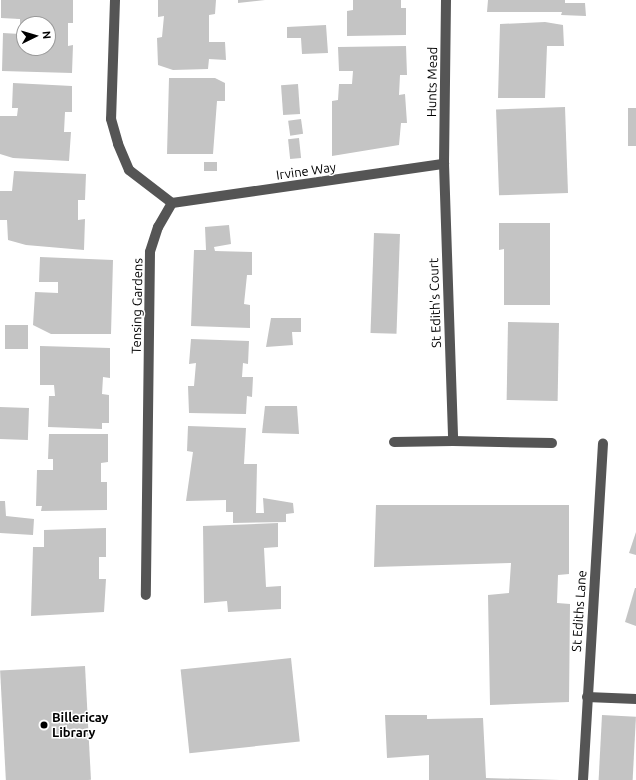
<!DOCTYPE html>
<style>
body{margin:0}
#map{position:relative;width:636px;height:780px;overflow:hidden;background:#fff;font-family:Ubuntu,sans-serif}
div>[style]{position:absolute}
.building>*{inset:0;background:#c4c4c4;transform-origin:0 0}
.minor>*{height:10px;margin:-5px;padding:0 5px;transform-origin:5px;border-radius:5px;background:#555}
.dots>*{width:11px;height:11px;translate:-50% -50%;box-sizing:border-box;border:2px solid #fff;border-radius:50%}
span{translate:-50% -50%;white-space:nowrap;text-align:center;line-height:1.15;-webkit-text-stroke:3px #fff;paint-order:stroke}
.street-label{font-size:13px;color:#000}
.poi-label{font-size:13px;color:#000;font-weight:700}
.left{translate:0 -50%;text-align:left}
.north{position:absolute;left:16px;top:16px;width:40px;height:40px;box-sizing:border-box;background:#fff;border:1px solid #999;border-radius:50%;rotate:85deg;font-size:11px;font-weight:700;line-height:16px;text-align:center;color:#000}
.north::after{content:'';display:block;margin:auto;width:14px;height:18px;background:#000;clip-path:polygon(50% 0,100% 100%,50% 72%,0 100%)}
</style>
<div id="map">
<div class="building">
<div style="clip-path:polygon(evenodd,1px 0,73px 0,73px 23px,68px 23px,68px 46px,73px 45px,72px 73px,2px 71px,3px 33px,20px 34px,20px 19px,1px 18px,1px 0,24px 24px,48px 24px,48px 48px,24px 48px,24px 24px)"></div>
<div style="clip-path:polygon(158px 0,216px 0,215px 14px,209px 15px,209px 42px,225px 42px,226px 60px,209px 59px,208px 69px,173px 70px,158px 65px,157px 38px,162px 37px,164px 16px,158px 17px)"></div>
<div style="clip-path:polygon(238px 0,265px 0,238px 3px)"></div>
<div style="clip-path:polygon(353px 0,401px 0,401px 8px,406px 8px,406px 35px,347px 36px,347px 11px,353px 10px)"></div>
<div style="clip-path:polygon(488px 0,565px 0,565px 3px,585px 3px,586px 16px,561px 15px,562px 12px,487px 12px)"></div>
<div style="clip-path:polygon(545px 22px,563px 25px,564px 46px,547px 46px,545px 98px,498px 98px,500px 24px)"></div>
<div style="clip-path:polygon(326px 25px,328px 53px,302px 54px,301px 38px,287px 38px,287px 27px)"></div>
<div style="clip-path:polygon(406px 46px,407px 75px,400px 75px,399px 95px,405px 94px,407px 123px,401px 123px,399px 145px,332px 156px,332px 101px,338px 100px,339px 84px,352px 84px,353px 71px,339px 71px,338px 47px)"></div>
<div style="clip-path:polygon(169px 78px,215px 78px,225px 83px,225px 101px,217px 101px,213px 154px,167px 154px)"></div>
<div style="clip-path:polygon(13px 83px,72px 86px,72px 112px,65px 112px,64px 132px,71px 132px,69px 161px,13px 158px,0 154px,0 116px,17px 116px,18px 108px,12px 108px)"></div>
<div style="left:298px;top:84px;width:30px;height:17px;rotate:86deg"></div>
<div style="left:565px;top:107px;width:86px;height:69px;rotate:88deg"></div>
<div style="left:628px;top:108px;width:8px;height:38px"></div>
<div style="left:301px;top:119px;width:15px;height:13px;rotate:82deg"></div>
<div style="left:299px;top:138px;width:20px;height:11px;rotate:84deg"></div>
<div style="left:204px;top:162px;width:13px;height:9px"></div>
<div style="clip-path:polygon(14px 171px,86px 174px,85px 200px,78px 200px,78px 220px,85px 219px,84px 250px,26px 245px,8px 240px,7px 220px,0 220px,0 191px,12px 191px)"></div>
<div style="clip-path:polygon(499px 223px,550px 223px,550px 305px,504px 305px,504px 249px,499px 250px)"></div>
<div style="clip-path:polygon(229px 225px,231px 244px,214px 247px,215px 251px,252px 252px,252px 275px,247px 275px,244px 304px,250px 305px,250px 328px,191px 326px,194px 250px,206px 250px,205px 227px)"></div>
<div style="left:374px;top:233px;width:26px;height:100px;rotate:2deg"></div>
<div style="clip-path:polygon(40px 257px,113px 260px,111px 334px,51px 334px,33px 325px,35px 292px,58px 293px,58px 282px,39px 282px)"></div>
<div style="clip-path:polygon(271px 318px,301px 318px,301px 332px,292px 332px,293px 345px,266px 347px)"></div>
<div style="left:508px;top:322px;width:51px;height:78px;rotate:1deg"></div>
<div style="left:5px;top:325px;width:23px;height:24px"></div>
<div style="clip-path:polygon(191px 339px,249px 341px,248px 364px,243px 363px,242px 377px,253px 377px,252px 397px,247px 396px,246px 414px,189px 413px,188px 386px,194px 386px,196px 363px,189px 364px)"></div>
<div style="clip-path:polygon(40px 346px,110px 348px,110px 378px,103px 377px,102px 394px,109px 395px,109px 423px,102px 423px,102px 429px,48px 427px,49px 396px,55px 396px,54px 385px,40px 385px)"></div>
<div style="clip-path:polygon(265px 406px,297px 406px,299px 434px,262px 433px)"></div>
<div style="left:0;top:407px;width:29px;height:32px;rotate:2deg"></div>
<div style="clip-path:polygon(188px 426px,246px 428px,244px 464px,257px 464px,256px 513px,264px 513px,263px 498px,293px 503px,294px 513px,286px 514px,286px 522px,233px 523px,233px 512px,226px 512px,226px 500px,186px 501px,193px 452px,187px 451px)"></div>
<div style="clip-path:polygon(49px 434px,108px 434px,108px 462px,101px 463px,101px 482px,107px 482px,107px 510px,41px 511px,42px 506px,36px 506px,37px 470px,53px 470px,53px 459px,48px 459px)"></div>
<div style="clip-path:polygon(0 501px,5px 501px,6px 516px,34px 519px,33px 535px,0 533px)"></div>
<div style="clip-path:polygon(376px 505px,569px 505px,569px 574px,558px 575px,557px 603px,570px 604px,569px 702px,490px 705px,488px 595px,509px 593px,511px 563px,374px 567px)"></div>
<div style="clip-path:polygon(278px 523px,278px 547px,264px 548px,266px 587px,281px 586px,281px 609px,228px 612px,227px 601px,204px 603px,203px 526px)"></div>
<div style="clip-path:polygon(106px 528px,106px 557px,99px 557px,99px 579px,106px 579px,104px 612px,31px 616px,33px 547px,44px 547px,44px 530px)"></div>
<div style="clip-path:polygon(636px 532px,636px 555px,629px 553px)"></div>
<div style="clip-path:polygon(635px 588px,636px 588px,636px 626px,625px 622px)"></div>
<div style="left:291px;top:658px;width:84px;height:111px;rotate:84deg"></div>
<div style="left:85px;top:666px;width:114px;height:85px;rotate:87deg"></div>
<div style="clip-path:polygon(385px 715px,427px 715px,427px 719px,483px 718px,486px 778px,560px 780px,429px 780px,429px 755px,387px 758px)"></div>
<div style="left:602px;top:715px;width:34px;height:65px;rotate:3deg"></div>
</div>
<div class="minor">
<div style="left:115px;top:0;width:119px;rotate:91.9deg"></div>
<div style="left:111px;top:119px;width:26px;rotate:74deg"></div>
<div style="left:118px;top:144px;width:28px;rotate:67deg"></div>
<div style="left:129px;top:170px;width:54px;rotate:37.5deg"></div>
<div style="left:172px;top:203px;width:28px;rotate:120deg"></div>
<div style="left:158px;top:227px;width:26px;rotate:108deg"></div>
<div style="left:150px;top:252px;width:343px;rotate:90.7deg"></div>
<div style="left:446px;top:0;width:164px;rotate:90.7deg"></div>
<div style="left:444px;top:164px;width:277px;rotate:88.1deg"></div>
<div style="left:453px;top:441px;width:99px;rotate:1.2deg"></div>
<div style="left:172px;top:203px;width:275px;rotate:-8.2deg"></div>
<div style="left:394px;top:442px;width:59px;rotate:-1deg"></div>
<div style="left:587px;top:697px;width:49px;rotate:2.3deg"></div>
<div style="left:583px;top:780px;width:337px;rotate:-86.6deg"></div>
</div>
<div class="dots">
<div style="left:44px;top:725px;background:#000"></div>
</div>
<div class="street-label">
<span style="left:432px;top:82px;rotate:-89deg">Hunts Mead</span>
<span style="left:306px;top:171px;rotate:-8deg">Irvine Way</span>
<span style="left:435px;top:303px;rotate:-92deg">St Edith's Court</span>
<span style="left:137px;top:306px;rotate:-89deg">Tensing Gardens</span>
<span style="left:579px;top:611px;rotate:-86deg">St Ediths Lane</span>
</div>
<div class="poi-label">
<span class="left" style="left:52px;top:725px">Billericay<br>Library</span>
</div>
<div class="north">N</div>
</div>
